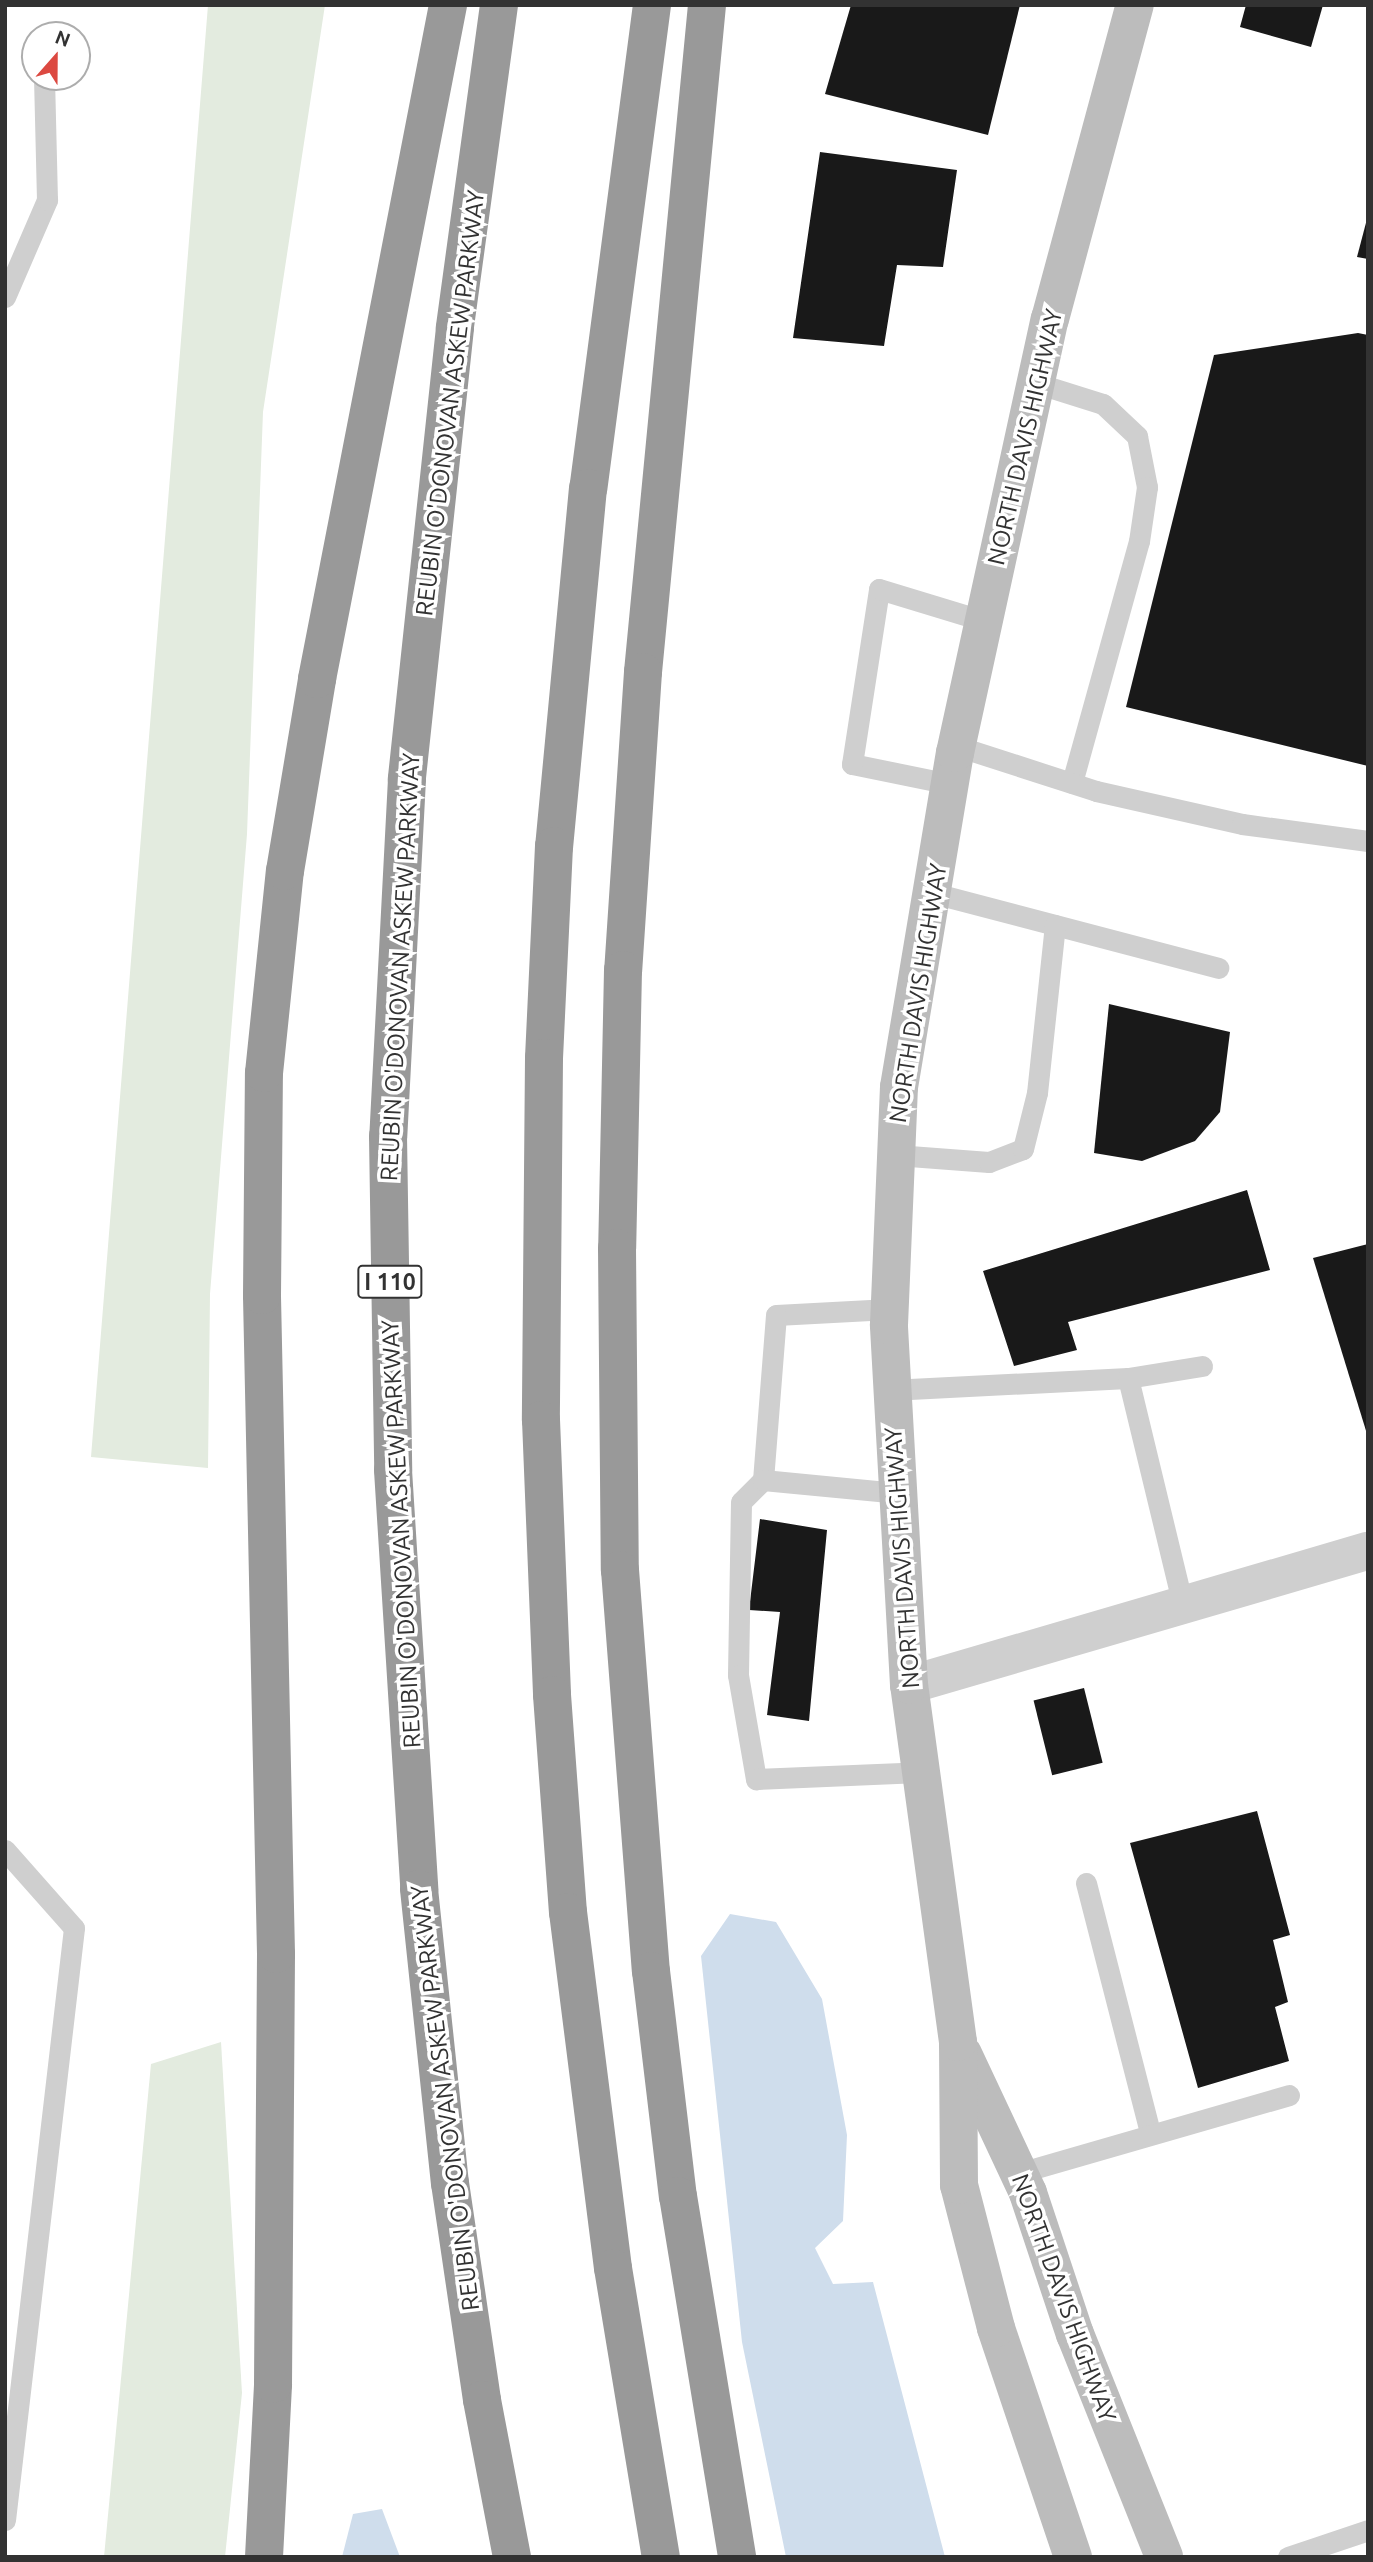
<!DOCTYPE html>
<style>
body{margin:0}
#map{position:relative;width:1373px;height:2562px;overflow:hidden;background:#fff;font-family:Ubuntu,sans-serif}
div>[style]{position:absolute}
.green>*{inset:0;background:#e3ebdf}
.water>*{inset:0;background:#cfddec}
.building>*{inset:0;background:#191919;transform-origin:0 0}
.service>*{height:21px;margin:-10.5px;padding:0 10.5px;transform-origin:10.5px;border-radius:10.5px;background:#cfcfcf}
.minor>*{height:38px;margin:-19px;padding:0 19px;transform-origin:19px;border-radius:19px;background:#cfcfcf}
.secondary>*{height:38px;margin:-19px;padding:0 19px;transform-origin:19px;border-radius:19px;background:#bcbcbc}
.motorway>*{height:38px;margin:-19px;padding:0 19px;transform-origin:19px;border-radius:19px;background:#999}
span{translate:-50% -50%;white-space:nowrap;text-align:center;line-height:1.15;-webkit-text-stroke:7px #fff;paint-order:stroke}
.shield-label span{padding:2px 5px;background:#fff;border:2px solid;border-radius:5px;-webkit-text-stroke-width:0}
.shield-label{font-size:23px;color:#323232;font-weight:700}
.street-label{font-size:24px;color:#323232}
.frame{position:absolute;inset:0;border:7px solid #323232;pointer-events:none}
.north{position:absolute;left:21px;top:21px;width:70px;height:70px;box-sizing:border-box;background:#fff;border:2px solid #adadad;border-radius:50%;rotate:21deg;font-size:19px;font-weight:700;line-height:28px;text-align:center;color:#323232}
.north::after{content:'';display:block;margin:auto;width:24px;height:32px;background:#dc4941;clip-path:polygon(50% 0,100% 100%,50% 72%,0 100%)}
</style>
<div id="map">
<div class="green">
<div style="clip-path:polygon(208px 5px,325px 5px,263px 412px,247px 834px,210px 1294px,208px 1468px,91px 1457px)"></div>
<div style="clip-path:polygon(221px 2042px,242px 2393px,225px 2557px,104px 2557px,151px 2064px)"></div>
</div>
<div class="water">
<div style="clip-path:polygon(730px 1914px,776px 1922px,822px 1999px,847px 2135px,843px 2221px,815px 2248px,833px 2284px,873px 2282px,945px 2557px,786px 2557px,742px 2342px,701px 1956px)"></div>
<div style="clip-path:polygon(382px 2509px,400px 2557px,342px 2557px,353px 2514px)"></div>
</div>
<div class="building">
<div style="clip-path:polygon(851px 5px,1020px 5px,988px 135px,825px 94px)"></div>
<div style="clip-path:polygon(1246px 5px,1323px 5px,1311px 47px,1240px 27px)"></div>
<div style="clip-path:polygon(820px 152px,957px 170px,943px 267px,897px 265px,884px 346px,793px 338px)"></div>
<div style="clip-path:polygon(1367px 219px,1368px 219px,1368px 259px,1357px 257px)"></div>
<div style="clip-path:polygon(1358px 333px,1368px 335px,1368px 766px,1126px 707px,1214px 355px)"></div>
<div style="clip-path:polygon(1109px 1004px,1230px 1032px,1220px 1112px,1195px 1141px,1142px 1161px,1094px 1153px)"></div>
<div style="clip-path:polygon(1247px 1190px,1270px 1270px,1068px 1322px,1077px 1350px,1014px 1366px,983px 1271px)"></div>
<div style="clip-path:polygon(1368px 1244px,1368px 1434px,1367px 1434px,1313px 1258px)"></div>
<div style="clip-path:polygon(760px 1519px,827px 1530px,809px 1721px,767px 1715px,780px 1612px,749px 1610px)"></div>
<div style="left:1084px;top:1688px;width:77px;height:52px;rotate:76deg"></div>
<div style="clip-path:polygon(1257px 1811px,1290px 1935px,1273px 1940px,1288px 2002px,1275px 2007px,1289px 2061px,1198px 2088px,1130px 1843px)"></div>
</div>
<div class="service">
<div style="left:5px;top:297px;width:106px;rotate:-66.6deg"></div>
<div style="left:47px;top:200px;width:123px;rotate:-91.4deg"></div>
<div style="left:1036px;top:383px;width:70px;rotate:17.4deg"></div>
<div style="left:1103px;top:404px;width:47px;rotate:43.3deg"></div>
<div style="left:1137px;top:436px;width:52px;rotate:78.9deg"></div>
<div style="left:1147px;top:487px;width:55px;rotate:98.4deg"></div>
<div style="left:1139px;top:541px;width:251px;rotate:105.5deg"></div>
<div style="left:957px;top:746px;width:146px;rotate:17.9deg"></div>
<div style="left:1096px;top:791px;width:150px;rotate:12.7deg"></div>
<div style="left:1242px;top:824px;width:127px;rotate:7.7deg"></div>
<div style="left:950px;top:784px;width:100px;rotate:-168.5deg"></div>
<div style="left:852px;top:764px;width:177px;rotate:-81.2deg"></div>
<div style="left:879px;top:589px;width:110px;rotate:16.9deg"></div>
<div style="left:933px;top:893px;width:295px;rotate:14.7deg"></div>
<div style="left:896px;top:1155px;width:93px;rotate:4.3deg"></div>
<div style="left:989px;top:1162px;width:36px;rotate:-21deg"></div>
<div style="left:1023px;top:1149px;width:58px;rotate:-76deg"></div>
<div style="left:1037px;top:1093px;width:169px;rotate:-83.9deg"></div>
<div style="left:889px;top:1309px;width:113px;rotate:177deg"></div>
<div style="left:776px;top:1315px;width:166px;rotate:94.5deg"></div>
<div style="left:763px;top:1480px;width:31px;rotate:135deg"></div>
<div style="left:741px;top:1502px;width:173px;rotate:91deg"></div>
<div style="left:738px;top:1675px;width:106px;rotate:80.2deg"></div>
<div style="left:756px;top:1779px;width:164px;rotate:-2.4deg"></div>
<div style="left:1128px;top:1378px;width:234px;rotate:76.4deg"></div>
<div style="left:890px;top:1390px;width:238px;rotate:-2.9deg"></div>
<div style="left:1128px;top:1378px;width:75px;rotate:-9.2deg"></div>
<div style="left:763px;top:1480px;width:137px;rotate:5.5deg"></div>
<div style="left:5px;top:1850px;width:104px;rotate:48.5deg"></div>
<div style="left:74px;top:1928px;width:596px;rotate:96.65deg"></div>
<div style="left:1086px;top:1883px;width:258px;rotate:75.6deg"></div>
<div style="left:1019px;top:2173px;width:281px;rotate:-16.1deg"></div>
<div style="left:1288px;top:2557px;width:84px;rotate:-18.6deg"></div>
</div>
<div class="minor">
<div style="left:909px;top:1685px;width:478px;rotate:-16.3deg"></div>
</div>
<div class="secondary">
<div style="left:963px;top:2054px;width:153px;rotate:64.9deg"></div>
<div style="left:1028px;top:2193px;width:149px;rotate:71.6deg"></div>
<div style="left:1075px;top:2334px;width:240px;rotate:68.2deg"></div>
<div style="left:1073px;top:2557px;width:242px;rotate:-108.6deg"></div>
<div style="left:996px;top:2328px;width:148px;rotate:-104.5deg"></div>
<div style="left:959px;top:2185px;width:143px;rotate:-90.4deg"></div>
<div style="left:958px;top:2042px;width:360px;rotate:-97.8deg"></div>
<div style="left:909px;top:1685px;width:361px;rotate:-93.2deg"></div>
<div style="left:889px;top:1325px;width:238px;rotate:-87.6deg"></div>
<div style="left:899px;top:1087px;width:339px;rotate:-80.5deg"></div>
<div style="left:955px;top:753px;width:444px;rotate:-77.7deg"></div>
<div style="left:1050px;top:319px;width:325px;rotate:-74.9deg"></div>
</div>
<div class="motorway">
<div style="left:499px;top:5px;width:326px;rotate:97.8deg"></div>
<div style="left:455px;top:328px;width:454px;rotate:96.1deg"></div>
<div style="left:407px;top:779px;width:358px;rotate:93deg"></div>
<div style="left:388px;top:1136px;width:334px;rotate:89.1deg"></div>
<div style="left:393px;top:1470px;width:420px;rotate:86.4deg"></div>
<div style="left:419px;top:1889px;width:296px;rotate:84deg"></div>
<div style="left:450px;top:2183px;width:219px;rotate:81.6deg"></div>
<div style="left:482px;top:2400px;width:160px;rotate:79.2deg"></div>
<div style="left:652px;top:5px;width:487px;rotate:97.5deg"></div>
<div style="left:588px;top:488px;width:360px;rotate:95.4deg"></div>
<div style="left:554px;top:846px;width:212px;rotate:92.7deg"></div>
<div style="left:544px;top:1058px;width:362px;rotate:90.5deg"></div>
<div style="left:541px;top:1420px;width:275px;rotate:87.7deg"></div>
<div style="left:552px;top:1695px;width:218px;rotate:85.8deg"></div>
<div style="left:568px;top:1912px;width:359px;rotate:82.8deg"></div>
<div style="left:613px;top:2268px;width:293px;rotate:80.6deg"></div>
<div style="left:707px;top:5px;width:670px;rotate:95.48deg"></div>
<div style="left:643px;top:672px;width:299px;rotate:93.8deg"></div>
<div style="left:623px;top:970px;width:278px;rotate:91.2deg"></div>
<div style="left:617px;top:1248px;width:322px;rotate:89.5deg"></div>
<div style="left:620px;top:1570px;width:402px;rotate:85.6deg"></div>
<div style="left:651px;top:1971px;width:227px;rotate:83.2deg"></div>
<div style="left:678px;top:2196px;width:366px;rotate:80.7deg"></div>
<div style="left:264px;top:2557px;width:173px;rotate:-87deg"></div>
<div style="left:273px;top:2384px;width:430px;rotate:-89.6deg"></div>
<div style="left:276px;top:1954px;width:659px;rotate:-91.22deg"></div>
<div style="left:262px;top:1295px;width:222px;rotate:-89.5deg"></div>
<div style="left:264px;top:1073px;width:203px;rotate:-84.1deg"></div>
<div style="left:285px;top:871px;width:195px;rotate:-80.5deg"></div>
<div style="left:317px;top:679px;width:687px;rotate:-79deg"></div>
</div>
<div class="shield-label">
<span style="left:390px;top:1282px">I 110</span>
</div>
<div class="street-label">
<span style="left:450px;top:403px;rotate:-83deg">REUBIN O'DONOVAN ASKEW PARKWAY</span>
<span style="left:1025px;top:437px;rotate:-77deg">NORTH DAVIS HIGHWAY</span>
<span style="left:400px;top:967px;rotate:-87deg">REUBIN O'DONOVAN ASKEW PARKWAY</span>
<span style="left:918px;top:993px;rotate:-81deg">NORTH DAVIS HIGHWAY</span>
<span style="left:401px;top:1534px;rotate:-93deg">REUBIN O'DONOVAN ASKEW PARKWAY</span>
<span style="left:902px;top:1558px;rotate:-94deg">NORTH DAVIS HIGHWAY</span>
<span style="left:445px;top:2098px;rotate:-97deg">REUBIN O'DONOVAN ASKEW PARKWAY</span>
<span style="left:1064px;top:2298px;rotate:70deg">NORTH DAVIS HIGHWAY</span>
</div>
<div class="frame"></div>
<div class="north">N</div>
</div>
